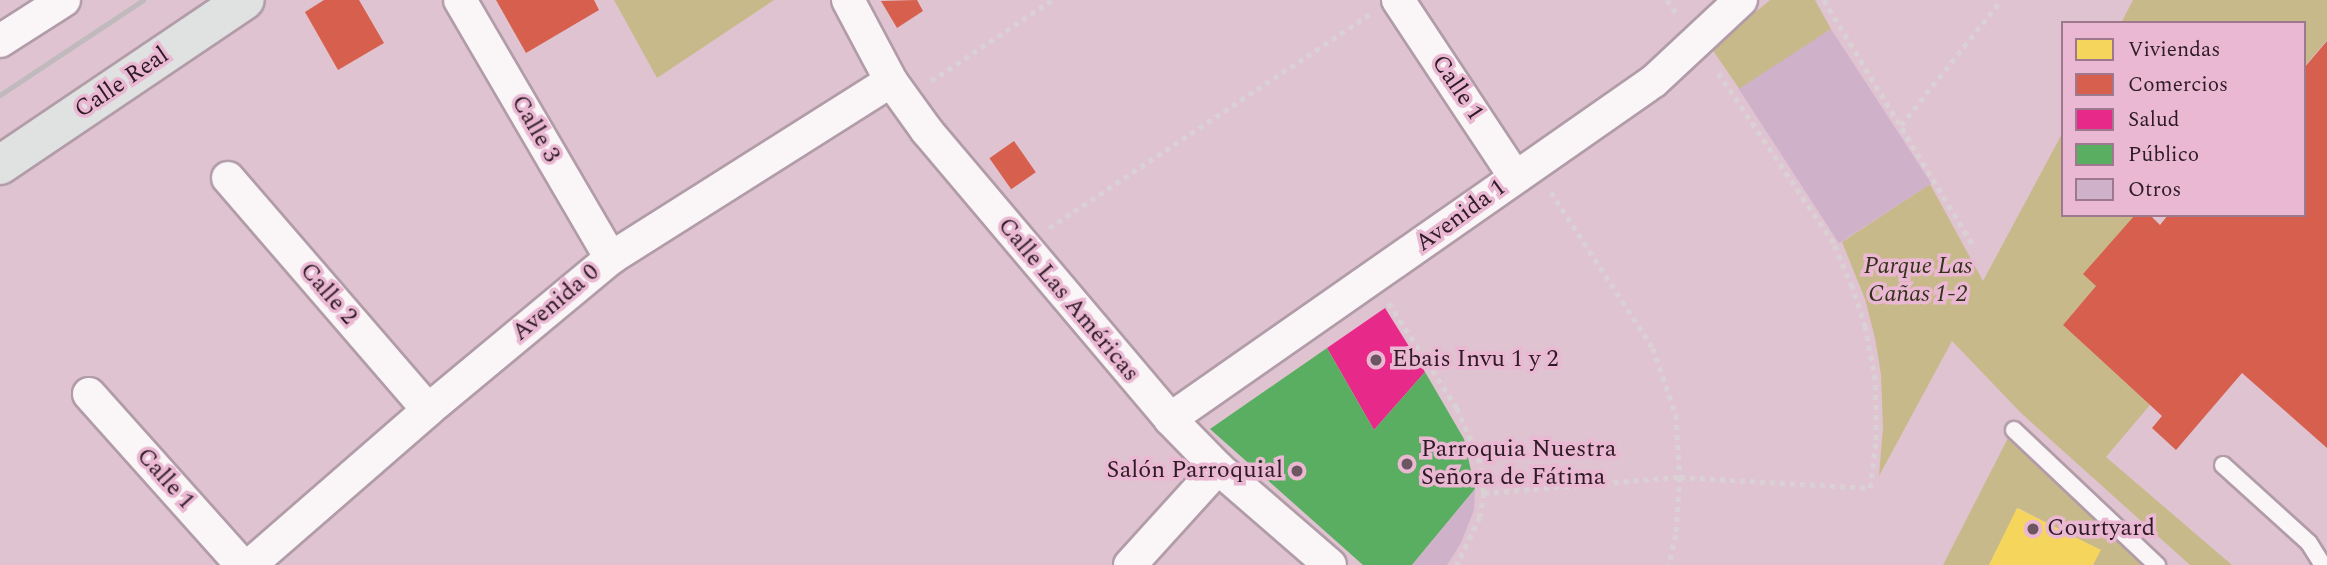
<!DOCTYPE html>
<meta charset="utf-8">
<style>
body{margin:0}
#map{position:relative;width:2327px;height:565px;overflow:hidden;background:#dfc3d1;font-family:Spectral,serif}
div>[style]{position:absolute}
.green>*{inset:0;background:#c8b98a}
.homes>*{inset:0;background:#f6d55c}
.shops>*{inset:0;background:#d6604d;transform-origin:0 0}
.health>*{inset:0;background:#e7298a}
.public>*{inset:0;background:#5aae61}
.building>*{inset:0;background:#cfb1ca;transform-origin:0 0}
.path>*{height:4.5px;margin-top:-2.25px;transform-origin:0;background:repeating-linear-gradient(90deg,#dad1d5 0 5px,transparent 0 10px)}
.roads{filter:drop-shadow(2px 0 #b19ca7) drop-shadow(-2px 0 #b19ca7) drop-shadow(0 2px #b19ca7) drop-shadow(0 -2px #b19ca7)}
.lane>*{height:16px;margin:-8px;padding:0 8px;transform-origin:8px;border-radius:8px;background:#faf6f8}
.street>*{height:32px;margin:-16px;padding:0 16px;transform-origin:16px;border-radius:16px;background:#faf6f8}
.primary>*{height:38px;margin:-19px;padding:0 19px;transform-origin:19px;border-radius:19px;background:#e0e1e1}
.rail>*{height:5px;margin:-2.5px;padding:0 2.5px;transform-origin:2.5px;border-radius:2.5px;background:#c0babd}
.dots>*{width:19px;height:19px;translate:-50% -50%;box-sizing:border-box;border:4px solid #eab8d2;border-radius:50%}
span{translate:-50% -50%;white-space:nowrap;text-align:center;line-height:1.15;-webkit-text-stroke:7px #eab8d2;paint-order:stroke}
.street-label{font-size:24px;color:#2d1b25}
.park-label{font-size:24px;color:#34321a;font-style:italic}
.poi-label{font-size:24px;color:#2d1b25}
.left{translate:0 -50%;text-align:left}
.right{translate:-100% -50%;text-align:right}
.legend{position:absolute;left:2061px;top:21px;width:245px;height:196px;box-sizing:border-box;background:#eab8d2;border:2px solid #9e798d;margin:0;padding:9px 12px;list-style:none;font-size:21px;color:#2d1b25}
.legend li{display:flex;align-items:center;gap:14px;height:35px}
.legend b{width:35px;border:2px solid #9e798d}
</style>
<div id="map">
<div class="green">
<div style="clip-path:polygon(614px 0,774px 0,657px 78px)"></div>
<div style="clip-path:polygon(1770px 0,1815px 0,1831px 29px,1740px 90px,1712px 49px)"></div>
<div style="clip-path:polygon(2133px 0,2327px 0,2327px 40px,2304px 67px,2304px 23px,2121px 23px)"></div>
<div style="clip-path:polygon(2063px 132px,2063px 215px,2135px 215px,2096px 286px,2063px 325px,2150px 405px,2106px 457px,2232px 565px,2190px 565px,2021px 413px,1952px 341px,1879px 476px,1883px 427px,1881px 375px,1875px 338px,1865px 299px,1842px 242px,1930px 184px,1983px 281px)"></div>
<div style="clip-path:polygon(2008px 438px,2151px 565px,2093px 565px,2100px 550px,2018px 508px,1989px 565px,1943px 565px)"></div>
</div>
<div class="homes">
<div style="clip-path:polygon(2017px 508px,2101px 550px,2093px 565px,1989px 565px)"></div>
</div>
<div class="shops">
<div style="clip-path:polygon(324px 0,359px 0,384px 43px,338px 70px,305px 12px)"></div>
<div style="clip-path:polygon(496px 0,594px 0,599px 10px,526px 53px)"></div>
<div style="clip-path:polygon(917px 0,923px 11px,897px 28px,881px 1px)"></div>
<div style="clip-path:polygon(2327px 41px,2327px 448px,2242px 373px,2176px 450px,2152px 428px,2162px 416px,2063px 325px,2096px 286px,2083px 274px,2135px 215px,2150px 215px,2160px 225px,2168px 215px,2304px 215px,2304px 68px)"></div>
<div style="left:1014px;top:141px;width:38px;height:30px;rotate:55deg"></div>
</div>
<div class="health">
<div style="clip-path:polygon(1385px 308px,1425px 372px,1374px 430px,1327px 348px)"></div>
</div>
<div class="public">
<div style="clip-path:polygon(1327px 348px,1374px 430px,1425px 372px,1464px 439px,1475px 489px,1412px 565px,1363px 565px,1210px 429px)"></div>
</div>
<div class="building">
<div style="left:1831px;top:29px;width:184px;height:110px;rotate:57deg"></div>
<div style="clip-path:polygon(1475px 489px,1474px 510px,1461px 543px,1447px 565px,1412px 565px)"></div>
</div>
<div class="path">
<div style="left:1667px;top:0;width:19px;rotate:55deg"></div>
<div style="left:1824px;top:0;width:285px;rotate:58.7deg"></div>
<div style="left:931px;top:81px;width:146px;rotate:-33.8deg"></div>
<div style="left:1901px;top:125px;width:160px;rotate:-51.3deg"></div>
<div style="left:1551px;top:192px;width:186px;rotate:56.8deg"></div>
<div style="left:1653px;top:348px;width:71px;rotate:71.1deg"></div>
<div style="left:1676px;top:415px;width:62px;rotate:86.3deg"></div>
<div style="left:1680px;top:477px;width:58px;rotate:93.9deg"></div>
<div style="left:1676px;top:535px;width:31px;rotate:103deg"></div>
<div style="left:1049px;top:228px;width:387px;rotate:-33.7deg"></div>
<div style="left:1389px;top:303px;width:125px;rotate:57.1deg"></div>
<div style="left:1457px;top:408px;width:55px;rotate:66.3deg"></div>
<div style="left:1479px;top:458px;width:35px;rotate:82deg"></div>
<div style="left:1484px;top:493px;width:24px;rotate:99deg"></div>
<div style="left:1480px;top:517px;width:53px;rotate:115.6deg"></div>
<div style="left:1484px;top:493px;width:197px;rotate:-4.7deg"></div>
<div style="left:1680px;top:477px;width:190px;rotate:3.3deg"></div>
<div style="left:1870px;top:488px;width:48px;rotate:-82.9deg"></div>
<div style="left:1876px;top:440px;width:60px;rotate:-91deg"></div>
<div style="left:1875px;top:380px;width:54px;rotate:-100.7deg"></div>
<div style="left:1865px;top:327px;width:42px;rotate:-108deg"></div>
<div style="left:1852px;top:287px;width:48px;rotate:-113.4deg"></div>
<div style="left:1833px;top:243px;width:210px;rotate:-124.1deg"></div>
</div>
<div class="roads">
<div class="lane">
<div style="left:2014px;top:430px;width:197px;rotate:43.4deg"></div>
<div style="left:2223px;top:465px;width:116px;rotate:42.2deg"></div>
<div style="left:2309px;top:543px;width:26px;rotate:58deg"></div>
</div>
<div class="street">
<div style="left:460px;top:0;width:299px;rotate:59.7deg"></div>
<div style="left:848px;top:0;width:92px;rotate:62deg"></div>
<div style="left:891px;top:81px;width:62px;rotate:54.2deg"></div>
<div style="left:927px;top:131px;width:377px;rotate:49.8deg"></div>
<div style="left:1170px;top:419px;width:69px;rotate:45.6deg"></div>
<div style="left:1218px;top:468px;width:148px;rotate:40.9deg"></div>
<div style="left:1398px;top:0;width:212px;rotate:56.5deg"></div>
<div style="left:0;top:41px;width:76px;rotate:-32.6deg"></div>
<div style="left:228px;top:178px;width:306px;rotate:49.2deg"></div>
<div style="left:89px;top:394px;width:229px;rotate:48.2deg"></div>
<div style="left:1170px;top:419px;width:590px;rotate:-34.93deg"></div>
<div style="left:1654px;top:81px;width:119px;rotate:-43deg"></div>
<div style="left:250px;top:565px;width:236px;rotate:-41deg"></div>
<div style="left:428px;top:410px;width:238px;rotate:-39.7deg"></div>
<div style="left:611px;top:258px;width:331px;rotate:-32.3deg"></div>
<div style="left:1130px;top:565px;width:131px;rotate:-47.8deg"></div>
</div>
<div class="primary">
<div style="left:0;top:165px;width:295px;rotate:-34deg"></div>
</div>
</div>
<div class="rail">
<div style="left:0;top:95px;width:172px;rotate:-33.6deg"></div>
</div>
<div class="dots">
<div style="left:1376px;top:360px;background:#6b5661"></div>
<div style="left:1407px;top:464px;background:#6b5661"></div>
<div style="left:1297px;top:471px;background:#6b5661"></div>
<div style="left:2033px;top:529px;background:#6b5661"></div>
</div>
<div class="street-label">
<span style="left:122px;top:83px;rotate:-34deg">Calle Real</span>
<span style="left:1457px;top:88px;rotate:56deg">Calle 1</span>
<span style="left:535px;top:129px;rotate:60deg">Calle 3</span>
<span style="left:1461px;top:216px;rotate:-36deg">Avenida 1</span>
<span style="left:328px;top:294px;rotate:49deg">Calle 2</span>
<span style="left:1068px;top:300px;rotate:50deg">Calle Las Américas</span>
<span style="left:556px;top:303px;rotate:-40deg">Avenida 0</span>
<span style="left:165px;top:479px;rotate:48deg">Calle 1</span>
</div>
<div class="park-label">
<span style="left:1918px;top:281px">Parque Las<br>Cañas 1-2</span>
</div>
<div class="poi-label">
<span class="left" style="left:1392px;top:360px">Ebais Invu 1 y 2</span>
<span class="left" style="left:1421px;top:464px">Parroquia Nuestra<br>Señora de Fátima</span>
<span class="right" style="left:1283px;top:471px">Salón Parroquial</span>
<span class="left" style="left:2047px;top:529px">Courtyard</span>
</div>
<ul class="legend">
<li><b style="height:19px;background:#f6d55c"></b>Viviendas</li>
<li><b style="height:19px;background:#d6604d"></b>Comercios</li>
<li><b style="height:19px;background:#e7298a"></b>Salud</li>
<li><b style="height:19px;background:#5aae61"></b>Público</li>
<li><b style="height:19px;background:#cfb1ca"></b>Otros</li>
</ul>
</div>
